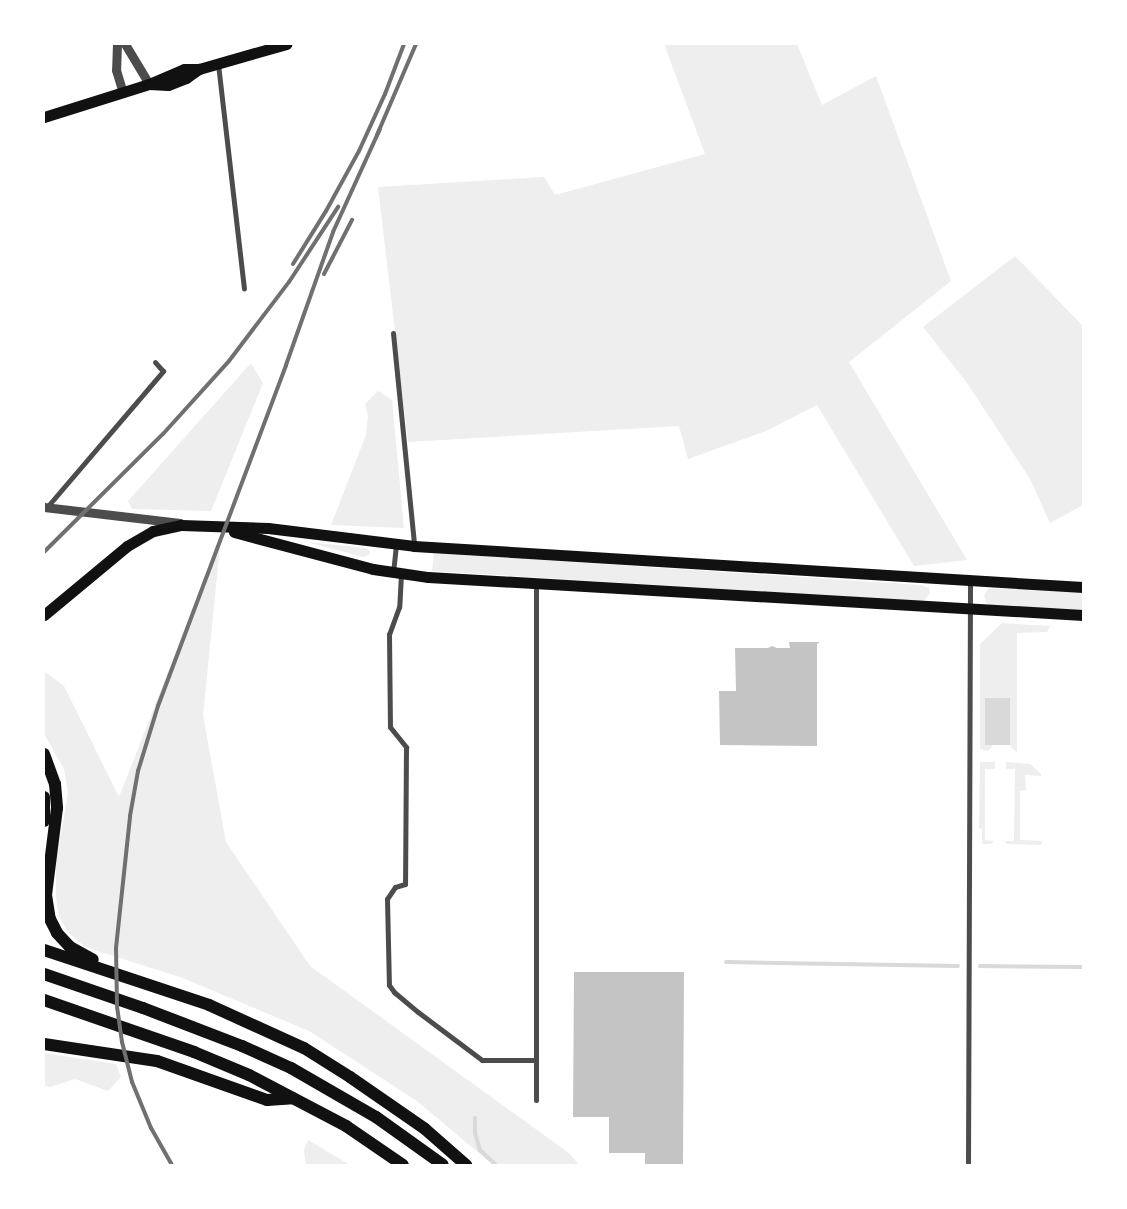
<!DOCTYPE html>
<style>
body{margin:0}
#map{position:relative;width:1127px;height:1209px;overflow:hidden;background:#fff;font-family:Jost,sans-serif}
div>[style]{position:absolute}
.green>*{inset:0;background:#eee}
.water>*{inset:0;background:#d9d9d9;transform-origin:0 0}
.stream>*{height:4px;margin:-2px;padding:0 2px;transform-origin:2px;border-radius:2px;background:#d9d9d9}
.building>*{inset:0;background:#c4c4c4}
.minor>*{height:5px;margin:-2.5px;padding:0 2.5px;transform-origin:2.5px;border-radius:2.5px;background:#4c4c4c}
.tertiary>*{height:9px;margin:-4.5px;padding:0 4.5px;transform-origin:4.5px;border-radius:4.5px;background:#4c4c4c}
.primary>*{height:11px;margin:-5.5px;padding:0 5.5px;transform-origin:5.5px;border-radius:5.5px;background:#111}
.motorway>*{height:12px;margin:-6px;padding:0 6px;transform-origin:6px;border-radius:6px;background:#111}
.rail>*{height:4px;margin:-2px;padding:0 2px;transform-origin:2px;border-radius:2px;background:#707070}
span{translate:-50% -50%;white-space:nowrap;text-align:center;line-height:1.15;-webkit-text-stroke:5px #fff;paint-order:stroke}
.frame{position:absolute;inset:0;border:45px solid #fff;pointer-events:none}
</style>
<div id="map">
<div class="green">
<div style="clip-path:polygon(664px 44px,797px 44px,822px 105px,876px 76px,951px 281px,849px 362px,967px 560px,914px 566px,817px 405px,766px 431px,688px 459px,679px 426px,408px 442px,378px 187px,544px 177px,555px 195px,705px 154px)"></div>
<div style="clip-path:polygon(1015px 256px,1083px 326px,1083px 505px,1050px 523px,1030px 479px,967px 383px,923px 327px)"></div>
<div style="clip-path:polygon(251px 363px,263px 383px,211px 511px,132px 509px,128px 501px)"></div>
<div style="clip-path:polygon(378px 391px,392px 400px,404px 528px,331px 525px,366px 435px,368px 416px,365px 404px)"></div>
<div style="clip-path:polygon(221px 537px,203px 715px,226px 842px,310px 966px,569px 1153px,579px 1165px,493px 1165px,417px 1101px,309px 1031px,180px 977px,85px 947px,68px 932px,59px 917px,56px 898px,56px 862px,68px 793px,64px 769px,44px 734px,44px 671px,64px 686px,119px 797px)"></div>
<div style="clip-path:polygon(307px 542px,366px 548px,370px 551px,369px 555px,363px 557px)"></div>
<div style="clip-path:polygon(434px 553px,921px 585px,929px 588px,930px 593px,925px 600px,920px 601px,432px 571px)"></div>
<div style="clip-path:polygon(989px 588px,1083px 593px,1083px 610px,989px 605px,986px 603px,984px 595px)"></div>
<div style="clip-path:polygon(1002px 623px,1050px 626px,1047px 632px,1017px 633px,1017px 753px,1010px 746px,1010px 698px,985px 745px,993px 745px,988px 751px,980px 749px,980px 644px)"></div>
<div style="clip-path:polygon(980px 762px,995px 762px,995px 769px,985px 769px,985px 840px,994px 841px,991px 844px,982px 844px,982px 829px,979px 828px)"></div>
<div style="clip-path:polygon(1006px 762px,1030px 764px,1041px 774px,1041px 776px,1025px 775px,1026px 790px,1020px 791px,1020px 840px,1042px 841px,1041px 845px,1007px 844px,1005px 841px,1014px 841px,1015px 769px,1006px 769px)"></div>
<div style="clip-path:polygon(44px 1053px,116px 1064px,121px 1077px,108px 1091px,75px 1079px,50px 1087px,44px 1085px)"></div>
<div style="clip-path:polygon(308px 1140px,350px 1165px,306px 1165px,304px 1150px)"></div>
</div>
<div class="water">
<div style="left:985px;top:698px;width:25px;height:47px"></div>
</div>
<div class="stream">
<div style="left:726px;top:962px;width:232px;rotate:1deg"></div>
<div style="left:980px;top:966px;width:103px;rotate:0.6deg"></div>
<div style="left:475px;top:1118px;width:15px;rotate:90deg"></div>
<div style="left:475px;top:1133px;width:18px;rotate:74deg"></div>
<div style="left:480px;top:1150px;width:22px;rotate:43deg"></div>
</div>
<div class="building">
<div style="clip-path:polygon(789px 642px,820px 642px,817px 644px,817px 746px,720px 745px,719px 691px,736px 691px,735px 648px,768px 648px,772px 646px,777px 648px,790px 648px)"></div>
<div style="clip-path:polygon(574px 972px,684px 972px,683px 1165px,645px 1165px,645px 1153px,609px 1153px,609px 1117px,573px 1117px)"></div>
</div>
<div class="minor">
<div style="left:218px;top:64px;width:226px;rotate:83.4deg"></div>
<div style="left:393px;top:333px;width:213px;rotate:84.3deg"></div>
<div style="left:47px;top:507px;width:179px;rotate:-49.5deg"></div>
<div style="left:163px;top:371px;width:12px;rotate:-132deg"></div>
<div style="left:393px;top:573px;width:29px;rotate:-84deg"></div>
<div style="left:401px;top:574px;width:33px;rotate:93deg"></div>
<div style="left:399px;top:607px;width:29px;rotate:110deg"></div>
<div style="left:389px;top:634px;width:93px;rotate:89.4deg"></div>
<div style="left:390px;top:727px;width:26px;rotate:51deg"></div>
<div style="left:406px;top:747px;width:137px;rotate:90.4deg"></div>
<div style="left:405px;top:884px;width:10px;rotate:163deg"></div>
<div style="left:395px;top:887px;width:14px;rotate:124deg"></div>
<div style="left:387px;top:899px;width:86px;rotate:88.7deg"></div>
<div style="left:389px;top:985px;width:9px;rotate:54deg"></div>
<div style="left:394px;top:992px;width:31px;rotate:40deg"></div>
<div style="left:418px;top:1012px;width:80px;rotate:36.9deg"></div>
<div style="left:482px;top:1060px;width:54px"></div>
<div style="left:536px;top:1100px;width:516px;rotate:-90deg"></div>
<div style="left:968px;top:1165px;width:584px;rotate:-89.8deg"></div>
</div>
<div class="tertiary">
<div style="left:117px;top:44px;width:26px;rotate:92deg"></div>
<div style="left:116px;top:70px;width:24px;rotate:73deg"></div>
<div style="left:125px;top:44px;width:47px;rotate:59deg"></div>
<div style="left:44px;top:507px;width:137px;rotate:6.7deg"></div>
</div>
<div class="primary">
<div style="left:149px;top:84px;width:19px;rotate:3deg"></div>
<div style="left:168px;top:85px;width:19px;rotate:-21deg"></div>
<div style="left:186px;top:78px;width:16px;rotate:-35deg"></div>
<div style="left:44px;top:117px;width:110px;rotate:-17.4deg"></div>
<div style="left:149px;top:84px;width:38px;rotate:-23deg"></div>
<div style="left:184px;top:69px;width:15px"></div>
<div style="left:199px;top:69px;width:91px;rotate:-16deg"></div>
<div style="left:234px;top:532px;width:144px;rotate:14.9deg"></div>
<div style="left:373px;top:569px;width:56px;rotate:8.3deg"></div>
<div style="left:428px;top:577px;width:656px;rotate:3.32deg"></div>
<div style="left:44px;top:615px;width:108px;rotate:-39.7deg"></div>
<div style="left:127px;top:546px;width:30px;rotate:-30deg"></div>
<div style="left:153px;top:531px;width:29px;rotate:-12deg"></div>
<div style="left:181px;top:525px;width:87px;rotate:2deg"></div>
<div style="left:268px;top:528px;width:147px;rotate:7deg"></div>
<div style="left:414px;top:546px;width:670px;rotate:3.51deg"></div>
</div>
<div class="motorway">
<div style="left:44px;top:754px;width:32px;rotate:70deg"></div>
<div style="left:55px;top:784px;width:24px;rotate:85deg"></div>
<div style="left:57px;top:808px;width:88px;rotate:97.2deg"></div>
<div style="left:46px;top:895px;width:24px;rotate:81deg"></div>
<div style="left:50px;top:919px;width:16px;rotate:63deg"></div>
<div style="left:57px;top:933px;width:19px;rotate:47deg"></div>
<div style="left:70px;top:947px;width:26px;rotate:29deg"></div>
<div style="left:44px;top:797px;width:24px;rotate:90deg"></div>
<div style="left:44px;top:950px;width:174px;rotate:18.4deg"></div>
<div style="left:209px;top:1005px;width:104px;rotate:24.4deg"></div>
<div style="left:304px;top:1048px;width:54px;rotate:32.2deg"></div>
<div style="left:350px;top:1077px;width:91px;rotate:34.7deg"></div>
<div style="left:425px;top:1129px;width:55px;rotate:41.3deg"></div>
<div style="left:44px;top:974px;width:105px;rotate:19deg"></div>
<div style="left:143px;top:1008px;width:106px;rotate:21deg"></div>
<div style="left:242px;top:1046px;width:54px;rotate:24.2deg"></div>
<div style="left:291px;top:1068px;width:98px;rotate:30deg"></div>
<div style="left:376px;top:1117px;width:82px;rotate:35.6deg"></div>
<div style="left:44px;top:1000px;width:159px;rotate:19.1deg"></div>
<div style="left:194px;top:1052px;width:60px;rotate:22.7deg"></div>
<div style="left:249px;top:1075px;width:110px;rotate:27.7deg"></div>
<div style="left:346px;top:1126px;width:69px;rotate:34.4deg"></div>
<div style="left:44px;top:1044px;width:114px;rotate:8.6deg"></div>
<div style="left:157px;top:1061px;width:117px;rotate:19.5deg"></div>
<div style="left:267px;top:1100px;width:26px;rotate:-4deg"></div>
</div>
<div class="rail">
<div style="left:377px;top:135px;width:99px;rotate:-66.8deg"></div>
<div style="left:293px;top:264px;width:62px;rotate:-58.1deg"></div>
<div style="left:326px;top:211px;width:68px;rotate:-61.2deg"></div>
<div style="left:359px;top:151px;width:63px;rotate:-65.5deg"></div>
<div style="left:385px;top:94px;width:53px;rotate:-69.2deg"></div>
<div style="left:324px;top:274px;width:61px;rotate:-62.6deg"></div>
<div style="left:44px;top:552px;width:168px;rotate:-44.8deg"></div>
<div style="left:163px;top:434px;width:98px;rotate:-47.9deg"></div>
<div style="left:229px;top:361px;width:99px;rotate:-52.8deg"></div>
<div style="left:289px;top:282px;width:90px;rotate:-56.8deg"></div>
<div style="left:172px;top:1165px;width:43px;rotate:-119.6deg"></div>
<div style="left:151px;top:1128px;width:50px;rotate:-112.4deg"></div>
<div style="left:132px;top:1082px;width:41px;rotate:-104deg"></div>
<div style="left:122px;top:1042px;width:37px;rotate:-98deg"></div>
<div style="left:117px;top:1005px;width:57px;rotate:-91deg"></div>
<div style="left:116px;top:948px;width:133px;rotate:-83.9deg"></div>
<div style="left:130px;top:816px;width:46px;rotate:-79.9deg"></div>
<div style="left:138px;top:771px;width:68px;rotate:-72.9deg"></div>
<div style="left:158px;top:706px;width:364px;rotate:-69.4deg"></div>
<div style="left:286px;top:365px;width:141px;rotate:-70.5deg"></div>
<div style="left:333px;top:232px;width:113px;rotate:-65.5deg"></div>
</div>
<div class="frame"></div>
</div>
